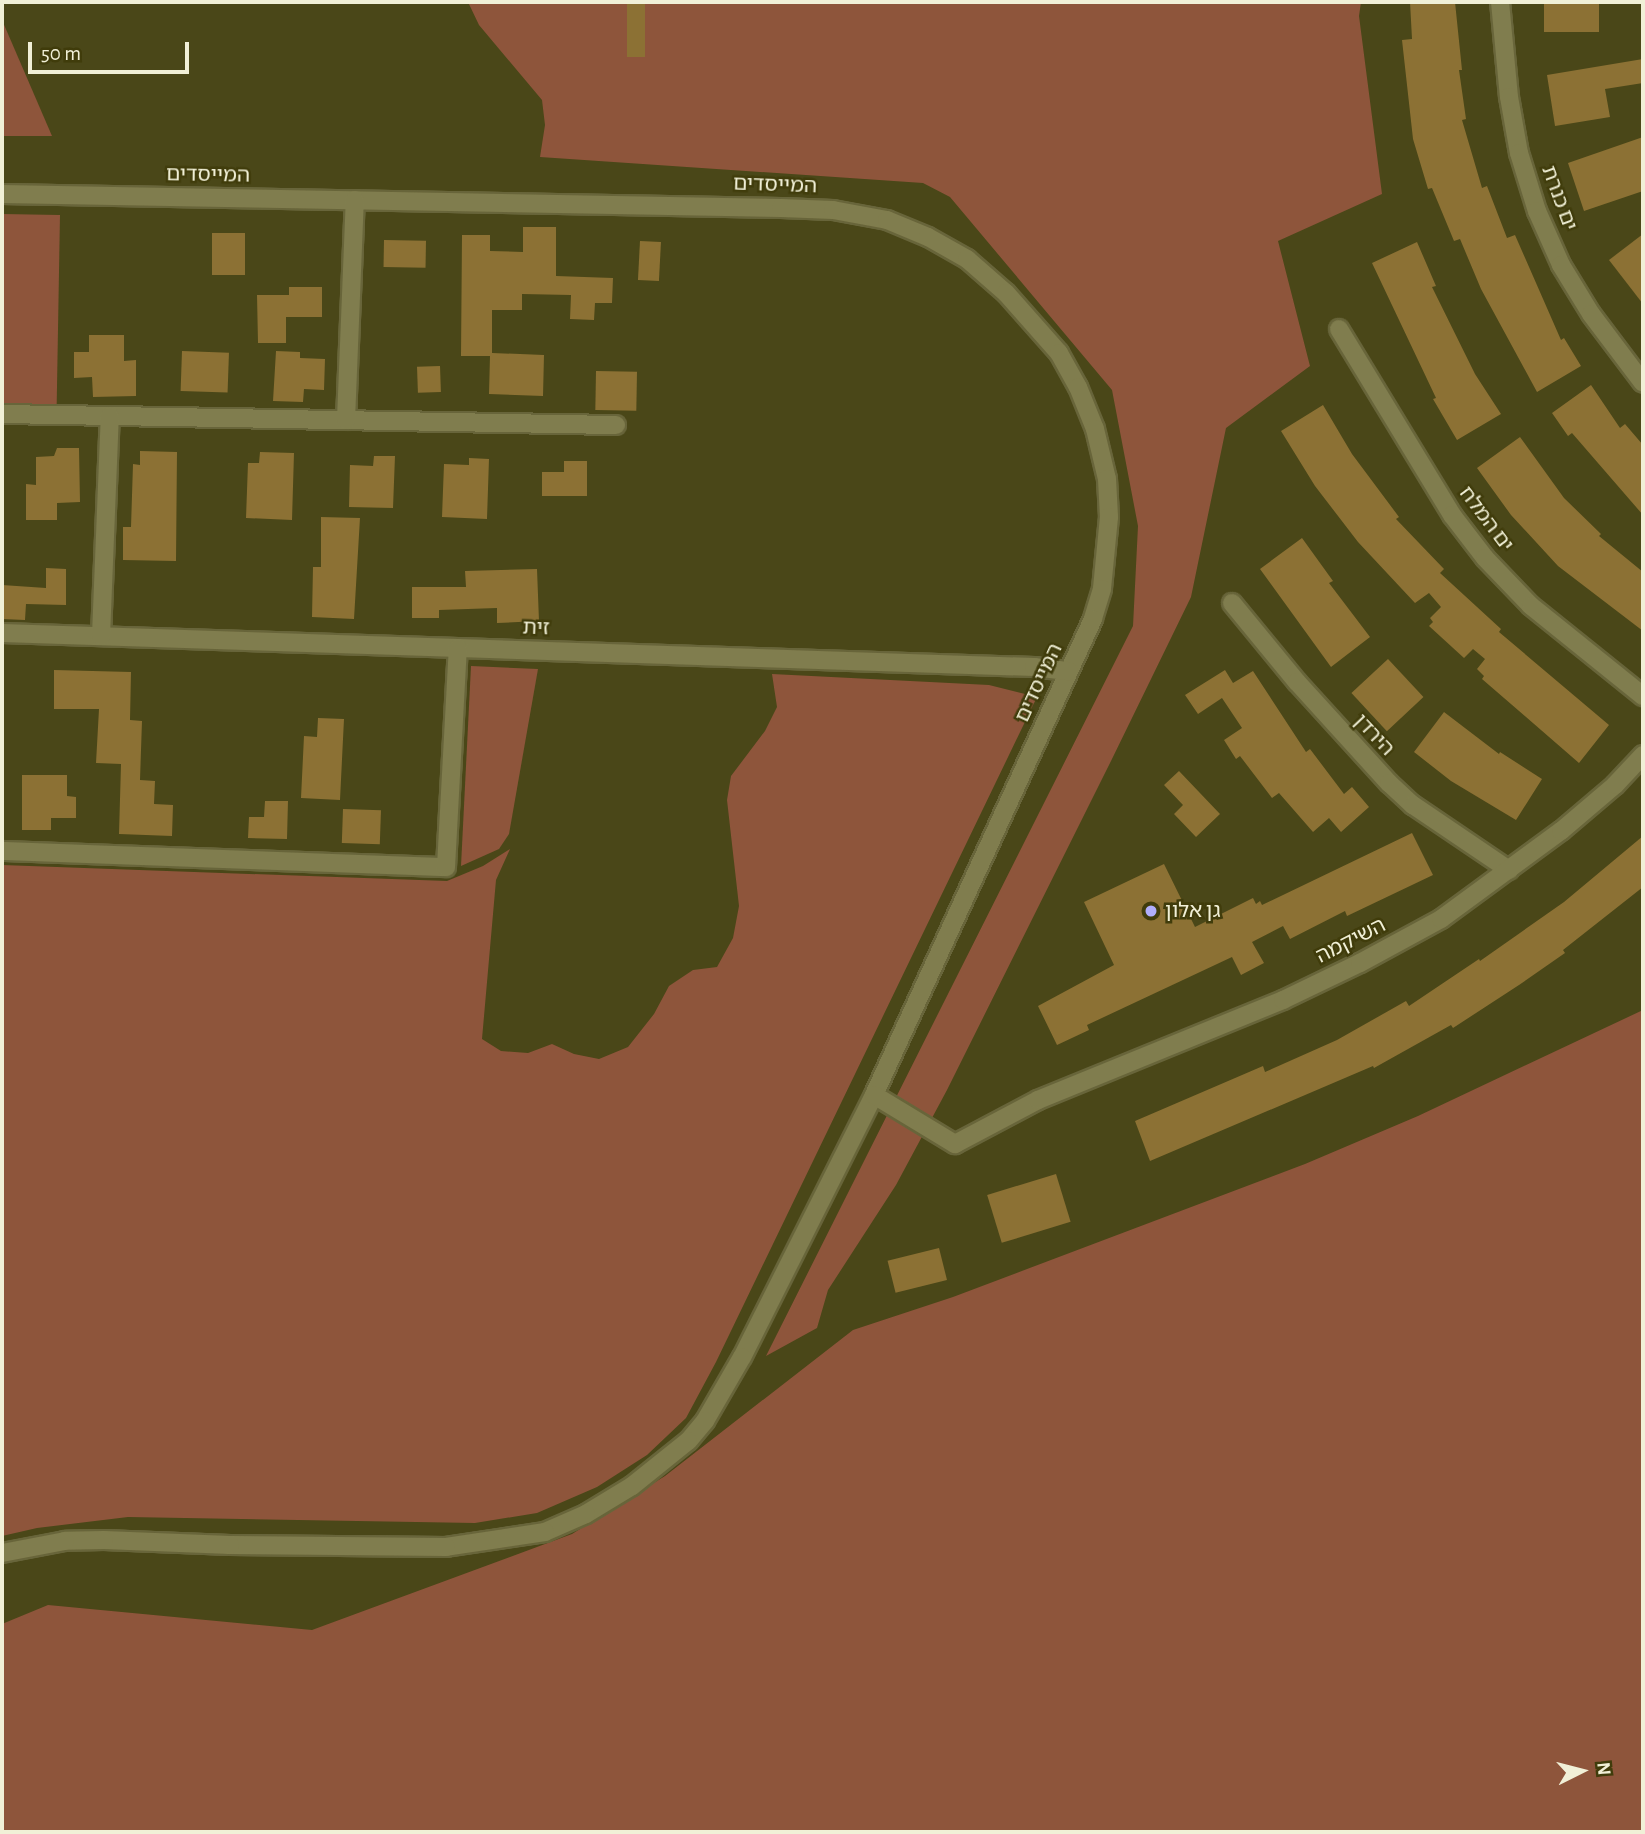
<!DOCTYPE html>
<meta charset="utf-8">
<style>
body{margin:0}
#map{position:relative;width:1645px;height:1834px;overflow:hidden;background:#4a4718;font-family:"Alegreya Sans","Noto Sans Hebrew",sans-serif}
div>[style]{position:absolute}
.green>*{inset:0;background:#8e553b;transform-origin:0 0}
.building>*{inset:0;background:#8c7134;transform-origin:0 0}
.roads{filter:drop-shadow(2px 0 #68653a) drop-shadow(-2px 0 #68653a) drop-shadow(0 2px #68653a) drop-shadow(0 -2px #68653a)}
.minor>*{height:18px;margin:-9px;padding:0 9px;transform-origin:9px;border-radius:9px;background:#807d4e}
.dots>*{width:19px;height:19px;translate:-50% -50%;box-sizing:border-box;border:4px solid #403c0b;border-radius:50%}
span{translate:-50% -50%;white-space:nowrap;text-align:center;line-height:1.15;-webkit-text-stroke:5px #403c0b;paint-order:stroke}
.street-label{font-size:21px;color:#f1f0d7}
.poi-label{font-size:21px;color:#f1f0d7}
.left{translate:0 -50%;text-align:left}
.frame{position:absolute;inset:0;border:4px solid #f1f0d7;pointer-events:none}
.north{position:absolute;left:1547px;top:1736px;width:70px;height:70px;-webkit-text-stroke:5px #403c0b;paint-order:stroke;rotate:84deg;font-size:19px;font-weight:700;line-height:28px;text-align:center;color:#f1f0d7}
.north::after{content:'';display:block;margin:auto;width:24px;height:32px;background:#f1f0d7;clip-path:polygon(50% 0,100% 100%,50% 72%,0 100%)}
.scale{position:absolute;left:28px;top:42px;width:161px;height:32px;box-sizing:border-box;border:4px solid #f1f0d7;border-top:0;padding-left:9px;font-size:21px;line-height:24px;white-space:nowrap;color:#f1f0d7;-webkit-text-stroke:5px #403c0b;paint-order:stroke}
</style>
<div id="map">
<div class="green">
<div style="clip-path:polygon(468px 2px,1361px 2px,1359px 16px,1382px 194px,1278px 241px,1310px 366px,1226px 428px,1191px 597px,1111px 761px,947px 1090px,896px 1185px,828px 1290px,817px 1328px,766px 1356px,1133px 626px,1138px 526px,1112px 390px,950px 197px,923px 183px,540px 157px,545px 125px,542px 100px,479px 25px)"></div>
<div style="clip-path:polygon(2px 20px,52px 136px,2px 136px)"></div>
<div style="left:2px;top:214px;width:58px;height:193px;rotate:1deg"></div>
<div style="clip-path:polygon(471px 666px,538px 669px,509px 834px,499px 849px,461px 866px)"></div>
<div style="clip-path:polygon(772px 674px,989px 685px,1037px 697px,716px 1362px,686px 1418px,647px 1455px,597px 1487px,537px 1513px,475px 1523px,128px 1517px,37px 1528px,2px 1536px,2px 865px,447px 881px,483px 866px,510px 849px,496px 880px,482px 1039px,501px 1051px,528px 1053px,552px 1044px,574px 1054px,599px 1059px,628px 1047px,654px 1014px,669px 986px,693px 970px,717px 967px,733px 938px,739px 906px,727px 800px,731px 776px,765px 731px,777px 707px)"></div>
<div style="clip-path:polygon(1643px 1010px,1643px 1832px,2px 1832px,2px 1624px,48px 1605px,312px 1630px,572px 1534px,665px 1476px,853px 1330px,953px 1297px,1305px 1164px,1418px 1116px)"></div>
</div>
<div class="building">
<div style="left:627px;top:2px;width:18px;height:55px"></div>
<div style="clip-path:polygon(1410px 2px,1455px 2px,1462px 70px,1459px 70px,1466px 119px,1462px 120px,1482px 188px,1487px 186px,1507px 238px,1515px 235px,1561px 340px,1564px 338px,1581px 366px,1537px 392px,1481px 289px,1460px 239px,1454px 241px,1432px 188px,1428px 189px,1413px 139px,1402px 40px,1412px 39px)"></div>
<div style="left:1544px;top:2px;width:55px;height:30px"></div>
<div style="clip-path:polygon(1643px 59px,1643px 83px,1605px 89px,1610px 117px,1555px 126px,1547px 75px)"></div>
<div style="clip-path:polygon(1643px 137px,1643px 191px,1584px 211px,1568px 163px)"></div>
<div style="clip-path:polygon(523px 227px,556px 227px,556px 276px,613px 278px,612px 303px,595px 303px,594px 320px,570px 319px,571px 295px,522px 294px,522px 310px,492px 310px,492px 353px,544px 355px,543px 396px,489px 394px,490px 356px,461px 356px,462px 235px,490px 235px,490px 251px,523px 252px)"></div>
<div style="left:212px;top:233px;width:33px;height:42px"></div>
<div style="clip-path:polygon(1643px 234px,1643px 304px,1609px 260px)"></div>
<div style="left:384px;top:240px;width:42px;height:27px;rotate:1deg"></div>
<div style="left:640px;top:241px;width:21px;height:39px;rotate:3deg"></div>
<div style="clip-path:polygon(1417px 242px,1436px 286px,1432px 287px,1475px 374px,1501px 414px,1457px 440px,1433px 399px,1436px 398px,1372px 263px)"></div>
<div style="clip-path:polygon(289px 287px,322px 287px,322px 317px,286px 317px,286px 343px,258px 343px,257px 295px,289px 295px)"></div>
<div style="clip-path:polygon(89px 335px,124px 335px,124px 361px,136px 360px,136px 396px,93px 397px,92px 377px,74px 378px,74px 352px,89px 352px)"></div>
<div style="left:182px;top:351px;width:47px;height:40px;rotate:2deg"></div>
<div style="clip-path:polygon(276px 351px,300px 352px,300px 358px,325px 359px,324px 390px,304px 389px,303px 402px,273px 401px)"></div>
<div style="left:440px;top:366px;width:26px;height:23px;rotate:88deg"></div>
<div style="left:596px;top:371px;width:41px;height:39px;rotate:1deg"></div>
<div style="clip-path:polygon(1591px 385px,1620px 428px,1625px 424px,1643px 445px,1643px 515px,1572px 433px,1568px 436px,1552px 413px)"></div>
<div style="clip-path:polygon(1323px 405px,1352px 454px,1399px 517px,1396px 519px,1444px 569px,1440px 573px,1501px 629px,1499px 632px,1609px 725px,1579px 763px,1482px 679px,1484px 676px,1477px 669px,1485px 659px,1473px 649px,1464px 658px,1429px 626px,1433px 622px,1430px 618px,1441px 607px,1429px 593px,1415px 603px,1358px 542px,1315px 486px,1281px 431px)"></div>
<div style="clip-path:polygon(1520px 437px,1564px 498px,1601px 534px,1599px 536px,1643px 572px,1643px 631px,1558px 566px,1511px 515px,1477px 468px)"></div>
<div style="clip-path:polygon(57px 448px,79px 448px,80px 502px,57px 503px,57px 520px,26px 520px,26px 484px,36px 485px,36px 457px,54px 456px)"></div>
<div style="clip-path:polygon(140px 451px,177px 452px,176px 561px,123px 560px,123px 527px,131px 527px,133px 464px,140px 465px)"></div>
<div style="clip-path:polygon(260px 452px,294px 453px,292px 520px,246px 518px,248px 463px,259px 463px)"></div>
<div style="clip-path:polygon(374px 456px,395px 456px,393px 508px,349px 507px,350px 465px,373px 466px)"></div>
<div style="clip-path:polygon(469px 458px,489px 459px,487px 519px,442px 517px,444px 464px,469px 465px)"></div>
<div style="clip-path:polygon(564px 461px,587px 461px,587px 496px,542px 496px,542px 472px,564px 472px)"></div>
<div style="clip-path:polygon(321px 517px,360px 518px,354px 619px,312px 617px,313px 567px,321px 567px)"></div>
<div style="clip-path:polygon(1302px 538px,1333px 581px,1329px 583px,1370px 637px,1331px 667px,1260px 569px)"></div>
<div style="clip-path:polygon(46px 568px,66px 569px,66px 605px,26px 604px,25px 620px,2px 619px,2px 585px,46px 588px)"></div>
<div style="clip-path:polygon(537px 569px,539px 621px,497px 623px,497px 608px,439px 610px,439px 618px,412px 618px,412px 587px,466px 587px,465px 571px)"></div>
<div style="left:1388px;top:659px;width:52px;height:50px;rotate:47deg"></div>
<div style="clip-path:polygon(54px 670px,131px 672px,130px 720px,142px 721px,140px 780px,155px 781px,154px 804px,173px 805px,172px 836px,119px 834px,121px 764px,96px 763px,99px 709px,54px 709px)"></div>
<div style="clip-path:polygon(1225px 670px,1233px 683px,1253px 671px,1306px 752px,1310px 749px,1344px 794px,1352px 787px,1369px 807px,1341px 832px,1329px 818px,1313px 832px,1279px 793px,1272px 798px,1240px 756px,1236px 759px,1224px 740px,1242px 728px,1222px 698px,1198px 714px,1185px 695px)"></div>
<div style="clip-path:polygon(1444px 712px,1499px 754px,1500px 752px,1542px 779px,1516px 820px,1451px 781px,1414px 752px)"></div>
<div style="clip-path:polygon(318px 718px,344px 719px,340px 800px,301px 798px,304px 736px,317px 737px)"></div>
<div style="clip-path:polygon(1179px 771px,1220px 814px,1196px 837px,1174px 814px,1183px 805px,1164px 785px)"></div>
<div style="clip-path:polygon(22px 775px,67px 775px,67px 796px,76px 797px,76px 818px,51px 818px,51px 830px,22px 830px)"></div>
<div style="clip-path:polygon(265px 801px,288px 801px,287px 839px,248px 838px,249px 817px,264px 817px)"></div>
<div style="left:343px;top:809px;width:38px;height:34px;rotate:2deg"></div>
<div style="clip-path:polygon(1412px 833px,1433px 875px,1347px 916px,1345px 911px,1290px 939px,1283px 926px,1252px 942px,1264px 963px,1241px 975px,1232px 957px,1087px 1025px,1089px 1030px,1057px 1045px,1038px 1006px,1114px 965px,1084px 902px,1164px 864px,1195px 927px,1253px 898px,1256px 904px,1260px 901px,1262px 905px)"></div>
<div style="clip-path:polygon(1643px 836px,1643px 887px,1563px 950px,1565px 953px,1519px 985px,1453px 1028px,1451px 1025px,1374px 1068px,1373px 1066px,1150px 1161px,1135px 1121px,1263px 1066px,1265px 1072px,1337px 1040px,1406px 1001px,1409px 1006px,1479px 959px,1480px 961px,1564px 902px)"></div>
<div style="left:1056px;top:1174px;width:50px;height:72px;rotate:73deg"></div>
<div style="left:939px;top:1248px;width:33px;height:53px;rotate:76deg"></div>
</div>
<div class="roads">
<div class="minor">
<div style="left:1500px;top:2px;width:95px;rotate:84.6deg"></div>
<div style="left:1509px;top:97px;width:57px;rotate:79.9deg"></div>
<div style="left:1519px;top:153px;width:61px;rotate:72.8deg"></div>
<div style="left:1537px;top:211px;width:59px;rotate:66deg"></div>
<div style="left:1561px;top:265px;width:57px;rotate:58.5deg"></div>
<div style="left:1591px;top:314px;width:86px;rotate:53deg"></div>
<div style="left:2px;top:194px;width:779px;rotate:1.03deg"></div>
<div style="left:781px;top:208px;width:52px;rotate:2.2deg"></div>
<div style="left:833px;top:210px;width:55px;rotate:10.5deg"></div>
<div style="left:887px;top:220px;width:44px;rotate:22.5deg"></div>
<div style="left:928px;top:237px;width:45px;rotate:29.4deg"></div>
<div style="left:967px;top:259px;width:52px;rotate:41.1deg"></div>
<div style="left:1006px;top:293px;width:80px;rotate:48.5deg"></div>
<div style="left:1059px;top:353px;width:39px;rotate:61deg"></div>
<div style="left:1078px;top:387px;width:45px;rotate:68deg"></div>
<div style="left:1095px;top:429px;width:51px;rotate:76.5deg"></div>
<div style="left:1107px;top:479px;width:38px;rotate:87deg"></div>
<div style="left:1109px;top:517px;width:72px;rotate:95.6deg"></div>
<div style="left:1102px;top:589px;width:31px;rotate:107deg"></div>
<div style="left:1093px;top:619px;width:524px;rotate:114.71deg"></div>
<div style="left:874px;top:1095px;width:293px;rotate:116.7deg"></div>
<div style="left:742px;top:1357px;width:74px;rotate:120deg"></div>
<div style="left:705px;top:1421px;width:26px;rotate:130deg"></div>
<div style="left:688px;top:1441px;width:72px;rotate:141.2deg"></div>
<div style="left:632px;top:1486px;width:54px;rotate:148.7deg"></div>
<div style="left:586px;top:1514px;width:45px;rotate:156.3deg"></div>
<div style="left:545px;top:1532px;width:100px;rotate:171.4deg"></div>
<div style="left:446px;top:1547px;width:216px;rotate:-179.5deg"></div>
<div style="left:230px;top:1545px;width:126px;rotate:-177.7deg"></div>
<div style="left:104px;top:1540px;width:39px;rotate:179deg"></div>
<div style="left:65px;top:1541px;width:64px;rotate:169.2deg"></div>
<div style="left:1339px;top:329px;width:218px;rotate:58.7deg"></div>
<div style="left:1452px;top:515px;width:54px;rotate:52.5deg"></div>
<div style="left:1485px;top:558px;width:66px;rotate:46.2deg"></div>
<div style="left:1531px;top:606px;width:144px;rotate:38.8deg"></div>
<div style="left:2px;top:414px;width:614px;rotate:1.03deg"></div>
<div style="left:346px;top:420px;width:220px;rotate:-87.7deg"></div>
<div style="left:1232px;top:603px;width:102px;rotate:50.6deg"></div>
<div style="left:1297px;top:682px;width:137px;rotate:47.7deg"></div>
<div style="left:1389px;top:783px;width:33px;rotate:43deg"></div>
<div style="left:1413px;top:805px;width:116px;rotate:34.1deg"></div>
<div style="left:2px;top:633px;width:1033px;rotate:1.89deg"></div>
<div style="left:1034px;top:667px;width:35px;rotate:7deg"></div>
<div style="left:101px;top:636px;width:220px;rotate:-87.7deg"></div>
<div style="left:2px;top:851px;width:444px;rotate:2.1deg"></div>
<div style="left:446px;top:867px;width:219px;rotate:-86.9deg"></div>
<div style="left:874px;top:1095px;width:95px;rotate:31.2deg"></div>
<div style="left:955px;top:1144px;width:94px;rotate:-27.9deg"></div>
<div style="left:1038px;top:1100px;width:265px;rotate:-22.2deg"></div>
<div style="left:1283px;top:1000px;width:85px;rotate:-25.7deg"></div>
<div style="left:1360px;top:963px;width:92px;rotate:-28.5deg"></div>
<div style="left:1441px;top:919px;width:149px;rotate:-36.3deg"></div>
<div style="left:1561px;top:831px;width:71px;rotate:-40.4deg"></div>
<div style="left:1615px;top:785px;width:41px;rotate:-47deg"></div>
</div>
</div>
<div class="dots">
<div style="left:1151px;top:911px;background:#b0aefa"></div>
</div>
<div class="street-label">
<span style="left:208px;top:175px;rotate:1deg">המייסדים</span>
<span style="left:775px;top:185px;rotate:2deg">המייסדים</span>
<span style="left:1559px;top:198px;rotate:70deg">ים כנרת</span>
<span style="left:1486px;top:519px;rotate:53deg">ים המלח</span>
<span style="left:536px;top:628px;rotate:2deg">זית</span>
<span style="left:1039px;top:683px;rotate:-65deg">המייסדים</span>
<span style="left:1374px;top:735px;rotate:47deg">הירדן</span>
<span style="left:1351px;top:941px;rotate:-27deg">השיקמה</span>
</div>
<div class="poi-label">
<span class="left" style="left:1165px;top:911px">גן אלון</span>
</div>
<div class="frame"></div>
<div class="north">N</div>
<div class="scale">50 m</div>
</div>
